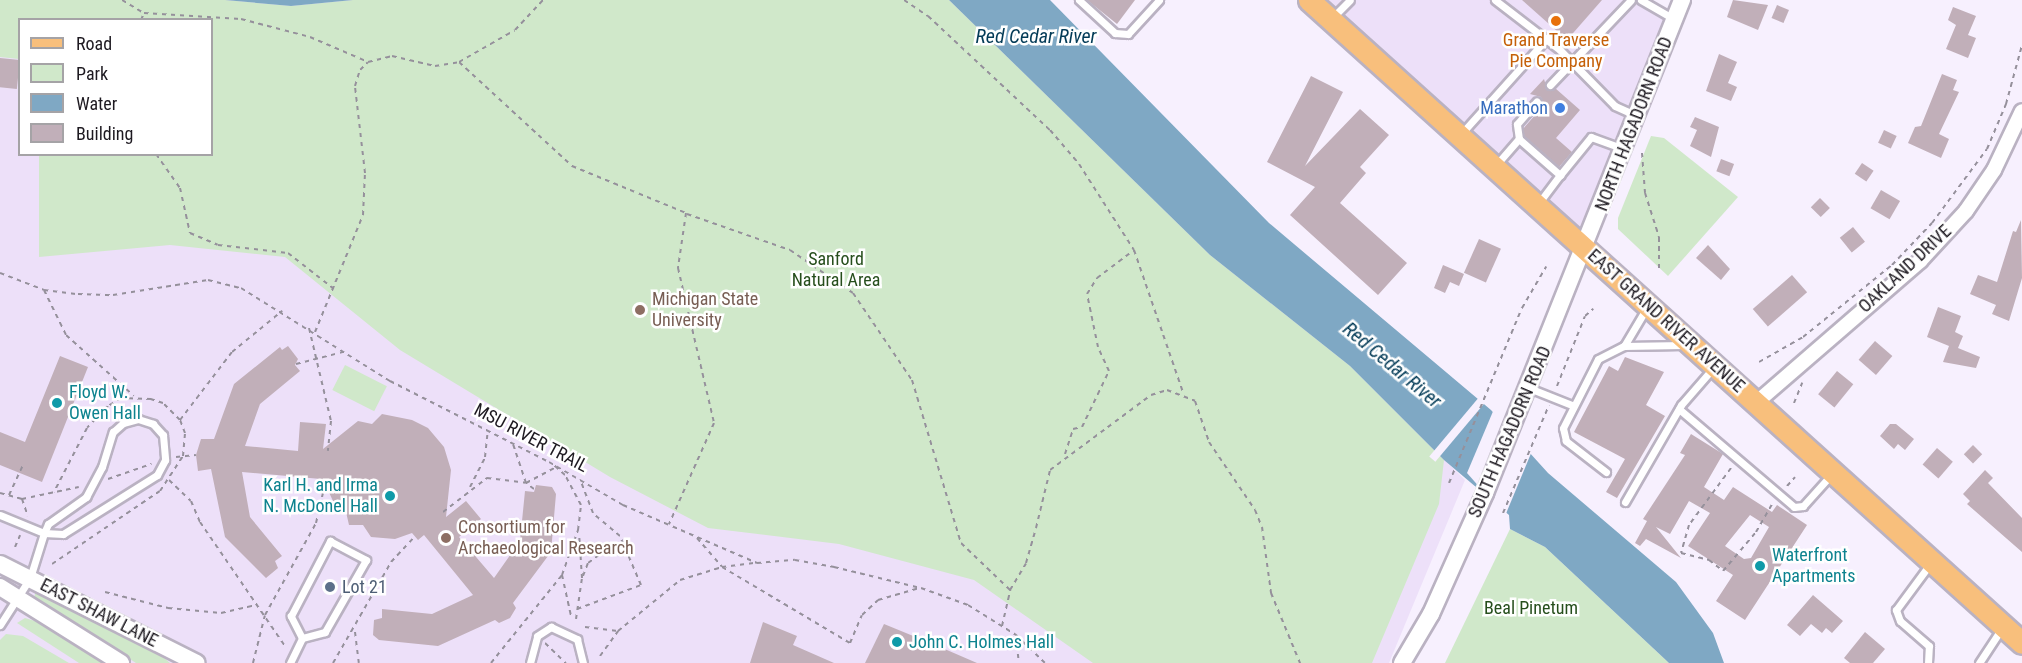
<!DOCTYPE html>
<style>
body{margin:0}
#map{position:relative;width:2022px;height:663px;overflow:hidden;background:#f7f0fe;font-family:"Roboto Condensed",sans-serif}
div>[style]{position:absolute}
.built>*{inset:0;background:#ede0f9}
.green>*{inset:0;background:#d0e8ca;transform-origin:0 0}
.water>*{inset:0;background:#7fa8c4}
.pier>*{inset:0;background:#f7f0fe;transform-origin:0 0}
.building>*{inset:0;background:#c1afb9;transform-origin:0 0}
.path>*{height:2px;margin-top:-1px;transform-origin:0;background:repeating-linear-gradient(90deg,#95909b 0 4.5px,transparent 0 9px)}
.roads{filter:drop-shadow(2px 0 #bab2c2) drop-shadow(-2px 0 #bab2c2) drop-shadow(0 2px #bab2c2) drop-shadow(0 -2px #bab2c2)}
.service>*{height:7px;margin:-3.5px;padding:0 3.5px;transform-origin:3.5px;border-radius:3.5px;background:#fff}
.minor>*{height:14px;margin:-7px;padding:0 7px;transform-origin:7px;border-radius:7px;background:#fff}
.tertiary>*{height:16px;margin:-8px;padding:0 8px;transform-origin:8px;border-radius:8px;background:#fff}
.primary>*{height:21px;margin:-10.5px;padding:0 10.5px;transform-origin:10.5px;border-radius:10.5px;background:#f8bf7c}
.dots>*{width:16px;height:16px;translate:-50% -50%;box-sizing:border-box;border:3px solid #fff;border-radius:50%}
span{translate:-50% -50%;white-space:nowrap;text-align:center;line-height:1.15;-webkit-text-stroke:5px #fff;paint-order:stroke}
.food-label{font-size:18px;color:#c56008}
.shop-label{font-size:18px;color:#366cbe}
.right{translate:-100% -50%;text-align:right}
.street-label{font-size:18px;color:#1d1920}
.park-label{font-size:18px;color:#264e1c}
.education-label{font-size:18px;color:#785e54}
.left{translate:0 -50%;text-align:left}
.culture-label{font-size:18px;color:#0d838f}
.service-label{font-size:18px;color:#4e5e75}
.water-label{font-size:20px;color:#033b57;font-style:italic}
.legend{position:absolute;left:18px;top:18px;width:195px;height:138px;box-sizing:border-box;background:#fff;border:2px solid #a5a3a6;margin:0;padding:8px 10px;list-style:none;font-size:18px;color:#1d1920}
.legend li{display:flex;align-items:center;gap:12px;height:30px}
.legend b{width:30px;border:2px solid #a5a3a6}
</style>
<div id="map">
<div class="built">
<div style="clip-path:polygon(evenodd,0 0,225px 0,291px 6px,353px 0,949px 0,1210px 255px,1350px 366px,1465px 480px,1389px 663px,0 663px,0 0,20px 20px,212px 20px,212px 154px,20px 154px,20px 20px)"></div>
<div style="clip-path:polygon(1314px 0,1652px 0,1673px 19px,1585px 245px)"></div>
</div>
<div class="green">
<div style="clip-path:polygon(0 0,225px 0,291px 6px,353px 0,949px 0,1210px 255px,1350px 366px,1444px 460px,1439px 504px,1372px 663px,1093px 663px,974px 580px,839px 544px,708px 528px,610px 477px,400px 350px,285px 257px,170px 245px,39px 257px,39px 155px,212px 154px,212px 20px,20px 20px,19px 59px,0 57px)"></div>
<div style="clip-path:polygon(1651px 136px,1664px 138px,1738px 197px,1668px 276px,1618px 229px,1618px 218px)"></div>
<div style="left:345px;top:365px;width:47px;height:28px;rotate:27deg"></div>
<div style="clip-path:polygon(1510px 529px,1545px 547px,1669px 663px,1445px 663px)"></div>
<div style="clip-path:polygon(36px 590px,156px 651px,170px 663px,136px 663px,34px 598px)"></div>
<div style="clip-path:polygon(25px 618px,35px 621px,105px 663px,79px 663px,17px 623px)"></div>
<div style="clip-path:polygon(6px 634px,23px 636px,69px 663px,0 663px,0 640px)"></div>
</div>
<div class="water">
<div style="clip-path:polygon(225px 0,353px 0,291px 6px)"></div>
<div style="clip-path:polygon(949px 0,1050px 0,1269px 223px,1491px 410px,1548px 473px,1676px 582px,1713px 633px,1724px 663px,1669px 663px,1545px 547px,1510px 529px,1509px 515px,1444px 460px,1350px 366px,1210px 255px)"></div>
</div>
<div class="pier">
<div style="left:1480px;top:396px;width:8px;height:79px;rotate:40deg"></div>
<div style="clip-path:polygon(1494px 409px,1532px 451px,1505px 516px,1467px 473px)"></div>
</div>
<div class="building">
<div style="clip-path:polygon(1087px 0,1135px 0,1117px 24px)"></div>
<div style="clip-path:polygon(1522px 0,1602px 0,1567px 40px)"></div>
<div style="clip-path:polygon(1733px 0,1768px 5px,1758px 30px,1727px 17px)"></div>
<div style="left:1777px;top:5px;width:13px;height:14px;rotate:23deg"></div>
<div style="clip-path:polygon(1953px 7px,1976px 16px,1968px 35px,1976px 38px,1968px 58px,1946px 49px,1956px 25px,1948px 20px)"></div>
<div style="clip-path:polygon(1719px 54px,1737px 62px,1728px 83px,1737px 87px,1731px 101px,1706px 91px)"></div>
<div style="left:0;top:58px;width:20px;height:29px;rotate:6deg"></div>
<div style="clip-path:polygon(1942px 74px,1957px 80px,1953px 90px,1959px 92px,1939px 134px,1949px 139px,1941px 158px,1908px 143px,1915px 127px,1921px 126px)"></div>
<div style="clip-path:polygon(1311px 76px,1343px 92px,1305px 166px,1360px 109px,1389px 135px,1360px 167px,1366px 173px,1340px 203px,1407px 263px,1378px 295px,1290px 215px,1315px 187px,1267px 162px)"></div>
<div style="clip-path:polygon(1544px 79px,1547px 89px,1555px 88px,1580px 110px,1556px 138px,1572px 152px,1559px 167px,1524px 136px,1523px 129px,1543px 106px,1541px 97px,1530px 94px)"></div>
<div style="clip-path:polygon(1695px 117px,1719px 127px,1711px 157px,1690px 146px,1697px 130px,1690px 127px)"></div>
<div style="left:1884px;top:130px;width:14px;height:14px;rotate:25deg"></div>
<div style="left:1721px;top:159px;width:14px;height:13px;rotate:21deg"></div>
<div style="left:1862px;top:163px;width:14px;height:13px;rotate:34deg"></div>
<div style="left:1881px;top:190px;width:22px;height:21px;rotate:30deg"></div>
<div style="left:1820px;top:198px;width:14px;height:13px;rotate:45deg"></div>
<div style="clip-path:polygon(2021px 220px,2022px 278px,2009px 321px,1992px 314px,1996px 305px,1970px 294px,1978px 275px,1997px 282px,2013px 231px,2016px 232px)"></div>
<div style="left:1853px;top:227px;width:19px;height:17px;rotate:51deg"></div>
<div style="left:1479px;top:239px;width:24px;height:37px;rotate:24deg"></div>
<div style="clip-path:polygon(1708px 245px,1730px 269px,1721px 280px,1696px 258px)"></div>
<div style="clip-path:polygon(1443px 265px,1464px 274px,1459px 286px,1450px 282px,1445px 293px,1434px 288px)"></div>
<div style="left:1792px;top:275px;width:23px;height:52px;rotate:49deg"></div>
<div style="clip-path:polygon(1938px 307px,1961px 316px,1955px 332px,1963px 336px,1958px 348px,1980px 357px,1976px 368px,1943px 362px,1949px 346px,1927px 337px)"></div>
<div style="left:1875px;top:341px;width:23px;height:25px;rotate:41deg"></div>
<div style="clip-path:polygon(288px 346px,298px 359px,295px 365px,300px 371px,260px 404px,245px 446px,298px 451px,300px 422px,326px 424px,323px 449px,358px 421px,372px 424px,382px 414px,412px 420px,428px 428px,444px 447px,451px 470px,446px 517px,466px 501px,481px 519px,459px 537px,494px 578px,520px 541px,525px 491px,534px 492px,536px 485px,552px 487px,556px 494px,551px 552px,513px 603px,516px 608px,510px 618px,499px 623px,495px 620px,438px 646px,379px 640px,373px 635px,374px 620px,382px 618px,382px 609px,432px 614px,473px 595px,424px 535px,418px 540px,412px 533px,395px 539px,371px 537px,363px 525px,349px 525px,346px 512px,338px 512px,327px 488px,320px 488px,321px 479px,242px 472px,250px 517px,282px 556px,275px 561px,278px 568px,266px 578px,225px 537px,211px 469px,198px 471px,196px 455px,201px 439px,214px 439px,234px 384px,280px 347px,282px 350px)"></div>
<div style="clip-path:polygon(60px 356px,88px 367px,42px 482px,0 465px,0 432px,25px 442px)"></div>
<div style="clip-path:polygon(1625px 357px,1664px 372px,1646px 405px,1665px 416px,1617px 498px,1606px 492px,1625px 459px,1574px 432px,1609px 366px,1618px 371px)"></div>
<div style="left:1837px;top:371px;width:21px;height:30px;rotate:39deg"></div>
<div style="clip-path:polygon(1890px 424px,1896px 424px,1914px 439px,1905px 450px,1898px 444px,1894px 449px,1880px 436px)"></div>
<div style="clip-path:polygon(evenodd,1691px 434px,1723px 454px,1704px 487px,1724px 500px,1733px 487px,1772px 512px,1777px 505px,1807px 525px,1745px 620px,1716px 601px,1733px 575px,1688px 546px,1710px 513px,1689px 501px,1670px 534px,1656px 527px,1681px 558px,1646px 539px,1640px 546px,1635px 543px,1647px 521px,1643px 519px,1685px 455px,1680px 453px,1691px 434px,1750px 515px,1769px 527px,1751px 558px,1744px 559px,1725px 546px,1750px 515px)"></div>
<div style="left:1973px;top:445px;width:13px;height:13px;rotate:45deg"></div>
<div style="left:1937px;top:448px;width:21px;height:22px;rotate:41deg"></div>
<div style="clip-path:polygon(1985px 470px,1993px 478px,1988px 483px,2022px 518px,2022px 552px,1967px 504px,1970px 501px,1963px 494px)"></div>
<div style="clip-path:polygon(1813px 595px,1843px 621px,1832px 633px,1826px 628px,1822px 633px,1811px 624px,1800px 636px,1787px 625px)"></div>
<div style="clip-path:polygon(763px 622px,797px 636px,793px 645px,834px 663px,750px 663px)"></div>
<div style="clip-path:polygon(884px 624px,940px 647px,977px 663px,865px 663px)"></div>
<div style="clip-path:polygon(1865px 632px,1885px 649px,1873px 663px,1850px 663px,1844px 658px)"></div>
</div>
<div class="path">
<div style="left:122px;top:0;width:26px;rotate:31deg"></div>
<div style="left:144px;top:13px;width:97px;rotate:3.5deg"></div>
<div style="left:241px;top:19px;width:71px;rotate:14.6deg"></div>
<div style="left:310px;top:37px;width:63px;rotate:23.3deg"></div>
<div style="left:904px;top:0;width:29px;rotate:34deg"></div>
<div style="left:928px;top:16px;width:167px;rotate:43.1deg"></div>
<div style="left:1050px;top:130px;width:45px;rotate:49.5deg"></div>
<div style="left:1079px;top:164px;width:102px;rotate:57.4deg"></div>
<div style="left:141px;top:20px;width:8px;rotate:-67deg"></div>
<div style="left:459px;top:62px;width:154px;rotate:42.6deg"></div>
<div style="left:572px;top:166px;width:123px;rotate:22.4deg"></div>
<div style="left:686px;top:213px;width:56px;rotate:98.3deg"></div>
<div style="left:678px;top:268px;width:159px;rotate:76.9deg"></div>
<div style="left:714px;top:423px;width:111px;rotate:114deg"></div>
<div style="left:1642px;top:153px;width:40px;rotate:85.7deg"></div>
<div style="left:1645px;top:193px;width:46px;rotate:72.3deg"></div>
<div style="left:1659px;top:237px;width:33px;rotate:90deg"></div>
<div style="left:156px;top:154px;width:42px;rotate:54.8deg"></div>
<div style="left:180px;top:188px;width:46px;rotate:77.5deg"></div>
<div style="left:190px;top:233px;width:30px;rotate:23deg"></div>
<div style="left:218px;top:245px;width:70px;rotate:6.5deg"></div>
<div style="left:288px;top:253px;width:58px;rotate:38deg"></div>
<div style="left:687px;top:214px;width:109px;rotate:19.3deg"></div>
<div style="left:790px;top:250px;width:76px;rotate:34.3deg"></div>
<div style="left:853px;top:293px;width:105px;rotate:55.9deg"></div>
<div style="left:912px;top:380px;width:170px;rotate:73.3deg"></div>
<div style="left:961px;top:543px;width:68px;rotate:43.8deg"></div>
<div style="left:0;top:273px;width:47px;rotate:21.1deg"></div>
<div style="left:44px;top:290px;width:34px;rotate:7deg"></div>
<div style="left:78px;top:294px;width:35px;rotate:2deg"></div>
<div style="left:113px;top:295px;width:96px;rotate:-9deg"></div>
<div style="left:208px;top:280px;width:34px;rotate:14deg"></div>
<div style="left:241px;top:288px;width:176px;rotate:32deg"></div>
<div style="left:390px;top:381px;width:178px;rotate:27deg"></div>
<div style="left:549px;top:462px;width:86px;rotate:30.2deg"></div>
<div style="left:623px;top:505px;width:146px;rotate:23.4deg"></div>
<div style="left:757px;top:563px;width:38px;rotate:-5deg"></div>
<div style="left:795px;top:560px;width:40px;rotate:10deg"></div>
<div style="left:834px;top:567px;width:89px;rotate:13.6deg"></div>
<div style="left:921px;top:588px;width:50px;rotate:19.9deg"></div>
<div style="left:968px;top:605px;width:57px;rotate:32deg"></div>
<div style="left:1016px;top:635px;width:40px;rotate:44deg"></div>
<div style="left:44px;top:290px;width:50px;rotate:63.9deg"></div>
<div style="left:66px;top:335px;width:91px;rotate:41.9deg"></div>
<div style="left:309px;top:328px;width:96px;rotate:76.7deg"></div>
<div style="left:331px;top:421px;width:30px;rotate:96deg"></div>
<div style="left:315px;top:332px;width:126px;rotate:-67.7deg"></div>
<div style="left:363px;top:215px;width:42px;rotate:-87.3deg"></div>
<div style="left:365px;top:173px;width:88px;rotate:-96.6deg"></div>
<div style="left:355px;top:86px;width:17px;rotate:-73deg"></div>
<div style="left:360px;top:70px;width:11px;rotate:-45deg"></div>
<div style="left:368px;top:62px;width:25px;rotate:-14deg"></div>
<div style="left:392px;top:56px;width:44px;rotate:13.1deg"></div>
<div style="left:435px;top:66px;width:24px;rotate:-9deg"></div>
<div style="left:459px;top:62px;width:64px;rotate:-29.7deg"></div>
<div style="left:515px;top:30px;width:41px;rotate:-47deg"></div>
<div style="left:1759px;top:362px;width:51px;rotate:-29.6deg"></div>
<div style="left:1803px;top:337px;width:114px;rotate:-39deg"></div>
<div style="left:1892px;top:265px;width:58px;rotate:-46.4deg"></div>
<div style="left:1932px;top:223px;width:92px;rotate:-53.4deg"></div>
<div style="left:1987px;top:149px;width:49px;rotate:-67.1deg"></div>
<div style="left:2006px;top:104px;width:61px;rotate:-74.8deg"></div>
<div style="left:296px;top:364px;width:49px;rotate:-14.3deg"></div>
<div style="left:1557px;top:386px;width:75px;rotate:-68.2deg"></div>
<div style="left:1585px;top:316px;width:11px;rotate:-41deg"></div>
<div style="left:1794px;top:403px;width:22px;rotate:-68deg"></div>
<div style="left:180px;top:420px;width:86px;rotate:-52.6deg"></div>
<div style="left:232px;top:352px;width:65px;rotate:-39.4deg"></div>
<div style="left:1065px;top:454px;width:26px;rotate:-72deg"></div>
<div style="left:1073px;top:429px;width:9px;rotate:-13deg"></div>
<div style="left:1082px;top:427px;width:62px;rotate:-64.3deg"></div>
<div style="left:1109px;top:371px;width:26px;rotate:-115deg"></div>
<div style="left:1098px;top:347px;width:54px;rotate:-101.7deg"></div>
<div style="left:1087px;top:294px;width:19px;rotate:-58deg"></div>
<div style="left:1097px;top:278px;width:46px;rotate:-37.1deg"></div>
<div style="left:1134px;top:250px;width:150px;rotate:71deg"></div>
<div style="left:176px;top:457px;width:20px;rotate:-6deg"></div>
<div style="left:1731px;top:468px;width:71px;rotate:126.4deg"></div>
<div style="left:1689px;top:525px;width:29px;rotate:106deg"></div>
<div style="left:1681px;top:553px;width:29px;rotate:14deg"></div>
<div style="left:1709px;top:560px;width:18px;rotate:38deg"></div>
<div style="left:1723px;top:571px;width:51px;rotate:-49.8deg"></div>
<div style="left:1756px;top:532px;width:34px;rotate:-60deg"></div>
<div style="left:108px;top:479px;width:46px;rotate:-19.2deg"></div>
<div style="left:169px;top:480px;width:30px;rotate:44deg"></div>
<div style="left:191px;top:501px;width:23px;rotate:67deg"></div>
<div style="left:200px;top:522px;width:150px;rotate:55.6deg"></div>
<div style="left:1449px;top:483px;width:190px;rotate:-67.4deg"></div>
<div style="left:1522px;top:308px;width:48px;rotate:-59.7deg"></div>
<div style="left:1787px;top:486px;width:12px;rotate:-48deg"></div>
<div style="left:470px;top:487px;width:34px;rotate:-63deg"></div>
<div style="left:485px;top:457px;width:27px;rotate:-84deg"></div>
<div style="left:534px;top:489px;width:10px;rotate:-143deg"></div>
<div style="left:526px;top:483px;width:34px;rotate:-28deg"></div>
<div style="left:0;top:493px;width:23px;rotate:15deg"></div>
<div style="left:22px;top:499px;width:58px;rotate:-11.9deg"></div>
<div style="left:9px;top:495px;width:33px;rotate:-65deg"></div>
<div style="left:22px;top:499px;width:18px;rotate:71deg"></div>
<div style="left:443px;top:512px;width:56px;rotate:-37.7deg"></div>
<div style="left:487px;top:478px;width:39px;rotate:7deg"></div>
<div style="left:526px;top:483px;width:41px;rotate:-108.4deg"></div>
<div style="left:1503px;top:513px;width:117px;rotate:-66.9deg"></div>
<div style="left:697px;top:538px;width:38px;rotate:49deg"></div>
<div style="left:722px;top:567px;width:149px;rotate:30.7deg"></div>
<div style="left:850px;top:643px;width:30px;rotate:-67deg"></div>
<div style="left:862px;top:615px;width:22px;rotate:-43deg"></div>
<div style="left:878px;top:600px;width:43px;rotate:-16.3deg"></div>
<div style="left:15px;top:547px;width:13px;rotate:-67deg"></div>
<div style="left:52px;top:564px;width:130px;rotate:-34.1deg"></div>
<div style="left:160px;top:491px;width:42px;rotate:-56.7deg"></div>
<div style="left:183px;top:456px;width:23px;rotate:-85deg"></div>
<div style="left:185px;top:433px;width:14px;rotate:-111deg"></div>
<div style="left:180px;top:420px;width:24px;rotate:-135deg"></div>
<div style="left:163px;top:403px;width:13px;rotate:-162deg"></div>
<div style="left:151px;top:399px;width:30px;rotate:-178deg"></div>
<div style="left:121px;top:398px;width:15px;rotate:148deg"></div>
<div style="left:108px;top:406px;width:30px;rotate:134deg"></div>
<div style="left:87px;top:428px;width:72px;rotate:117.3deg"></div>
<div style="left:562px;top:575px;width:42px;rotate:77.6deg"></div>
<div style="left:583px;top:576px;width:14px;rotate:-69deg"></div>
<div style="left:588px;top:563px;width:14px;rotate:-36deg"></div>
<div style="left:599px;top:555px;width:27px;rotate:-20deg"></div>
<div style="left:105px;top:592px;width:65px;rotate:14.3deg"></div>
<div style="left:168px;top:608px;width:53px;rotate:5.4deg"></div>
<div style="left:221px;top:613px;width:37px;rotate:-13deg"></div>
<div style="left:577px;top:609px;width:68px;rotate:-20.6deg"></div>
<div style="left:641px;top:585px;width:53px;rotate:-113.2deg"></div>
<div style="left:620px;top:536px;width:35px;rotate:-140deg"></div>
<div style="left:593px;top:513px;width:36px;rotate:-111deg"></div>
<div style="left:576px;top:619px;width:41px;rotate:-81.7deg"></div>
<div style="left:582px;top:578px;width:45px;rotate:-93.8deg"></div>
<div style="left:1002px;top:626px;width:37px;rotate:-77deg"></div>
<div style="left:1010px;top:590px;width:31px;rotate:-59deg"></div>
<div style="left:1026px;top:563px;width:36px;rotate:-74deg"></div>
<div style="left:1036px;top:528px;width:60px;rotate:-76.4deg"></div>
<div style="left:1050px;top:470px;width:126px;rotate:-36.6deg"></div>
<div style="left:1151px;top:395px;width:17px;rotate:-17deg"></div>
<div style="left:1167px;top:390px;width:30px;rotate:21deg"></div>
<div style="left:1195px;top:401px;width:43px;rotate:71.1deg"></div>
<div style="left:1209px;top:442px;width:82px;rotate:55.9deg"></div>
<div style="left:1255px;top:510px;width:18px;rotate:68deg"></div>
<div style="left:1262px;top:527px;width:67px;rotate:82.2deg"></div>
<div style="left:1271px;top:593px;width:76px;rotate:67.5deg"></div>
<div style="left:585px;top:627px;width:33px;rotate:7deg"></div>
<div style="left:618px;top:631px;width:80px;rotate:-39.4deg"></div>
<div style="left:680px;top:580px;width:44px;rotate:-17.2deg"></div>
<div style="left:722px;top:567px;width:34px;rotate:-7deg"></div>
<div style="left:355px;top:632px;width:31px;rotate:83deg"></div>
<div style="left:1016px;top:636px;width:27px;rotate:84deg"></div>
<div style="left:545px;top:643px;width:29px;rotate:44deg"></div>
<div style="left:600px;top:656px;width:31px;rotate:-54deg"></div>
<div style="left:253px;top:663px;width:49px;rotate:-76deg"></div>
<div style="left:265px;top:615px;width:105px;rotate:-61deg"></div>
<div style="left:316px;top:523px;width:36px;rotate:-77deg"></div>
<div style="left:333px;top:663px;width:116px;rotate:-60.1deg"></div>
<div style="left:391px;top:562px;width:34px;rotate:-47deg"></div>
<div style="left:491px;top:663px;width:113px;rotate:-51.1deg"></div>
<div style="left:562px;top:575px;width:48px;rotate:-70.4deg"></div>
<div style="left:578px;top:530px;width:25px;rotate:-83deg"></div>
<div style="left:581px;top:505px;width:34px;rotate:-118deg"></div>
<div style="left:565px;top:475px;width:15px;rotate:-138deg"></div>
</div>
<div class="roads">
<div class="service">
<div style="left:1079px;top:0;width:49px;rotate:42.5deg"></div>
<div style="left:1115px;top:33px;width:13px;rotate:4deg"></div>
<div style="left:1128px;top:34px;width:46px;rotate:-47.6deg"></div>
<div style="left:1495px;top:0;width:82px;rotate:37.6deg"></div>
<div style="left:1560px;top:50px;width:78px;rotate:45.5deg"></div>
<div style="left:1615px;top:106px;width:22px;rotate:24deg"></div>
<div style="left:1641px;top:0;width:39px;rotate:30deg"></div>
<div style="left:1332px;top:18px;width:25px;rotate:-45deg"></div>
<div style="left:1550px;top:85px;width:117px;rotate:-46.4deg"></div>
<div style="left:1461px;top:134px;width:129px;rotate:-48.1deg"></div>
<div style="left:1519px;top:139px;width:15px;rotate:-98deg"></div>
<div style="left:1517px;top:124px;width:30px;rotate:-49deg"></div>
<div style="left:1496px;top:165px;width:35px;rotate:-49deg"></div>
<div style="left:1519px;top:139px;width:55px;rotate:41.3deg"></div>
<div style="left:1560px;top:175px;width:49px;rotate:-50.8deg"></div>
<div style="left:1591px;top:137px;width:33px;rotate:20deg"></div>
<div style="left:1538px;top:204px;width:36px;rotate:-53deg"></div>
<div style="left:1646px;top:309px;width:43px;rotate:120.7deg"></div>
<div style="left:1624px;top:346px;width:60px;rotate:-1deg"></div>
<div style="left:1529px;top:388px;width:46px;rotate:21.6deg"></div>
<div style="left:1679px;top:409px;width:151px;rotate:40.4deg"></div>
<div style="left:1794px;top:507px;width:9px;rotate:-6deg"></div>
<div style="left:1803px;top:506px;width:40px;rotate:-48deg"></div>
<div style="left:138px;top:419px;width:16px;rotate:18deg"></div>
<div style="left:153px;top:424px;width:15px;rotate:48deg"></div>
<div style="left:163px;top:435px;width:25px;rotate:85deg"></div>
<div style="left:165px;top:460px;width:17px;rotate:118deg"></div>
<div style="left:157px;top:475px;width:111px;rotate:147.9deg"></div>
<div style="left:63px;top:534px;width:19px;rotate:-177deg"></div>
<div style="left:44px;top:533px;width:10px;rotate:-66deg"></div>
<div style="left:48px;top:524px;width:47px;rotate:-35.4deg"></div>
<div style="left:86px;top:497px;width:34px;rotate:-62deg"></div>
<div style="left:102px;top:467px;width:37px;rotate:-73deg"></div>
<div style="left:113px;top:432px;width:13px;rotate:-42deg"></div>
<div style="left:123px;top:423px;width:16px;rotate:-15deg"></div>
<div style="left:1606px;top:472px;width:51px;rotate:-142.2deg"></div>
<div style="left:1566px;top:441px;width:13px;rotate:-103deg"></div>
<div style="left:1563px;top:428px;width:77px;rotate:-63.1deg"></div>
<div style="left:1598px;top:359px;width:29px;rotate:-27deg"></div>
<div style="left:1625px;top:502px;width:112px;rotate:-60deg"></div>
<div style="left:1681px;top:405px;width:50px;rotate:-49deg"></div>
<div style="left:0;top:515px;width:48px;rotate:22.2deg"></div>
<div style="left:44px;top:533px;width:47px;rotate:107.3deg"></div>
<div style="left:30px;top:578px;width:56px;rotate:122.6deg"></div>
<div style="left:330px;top:541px;width:41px;rotate:27.8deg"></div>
<div style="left:366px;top:560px;width:83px;rotate:119.7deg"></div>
<div style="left:325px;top:632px;width:24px;rotate:165deg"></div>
<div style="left:302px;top:638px;width:25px;rotate:-117deg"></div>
<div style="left:291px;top:616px;width:85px;rotate:-62.5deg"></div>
<div style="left:290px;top:663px;width:28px;rotate:-64deg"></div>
<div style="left:530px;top:663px;width:28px;rotate:-75deg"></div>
<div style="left:537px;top:636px;width:17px;rotate:-33deg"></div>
<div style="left:551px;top:627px;width:29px;rotate:25deg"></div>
<div style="left:577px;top:639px;width:25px;rotate:76deg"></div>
<div style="left:1928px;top:663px;width:17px;rotate:-87deg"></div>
<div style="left:1929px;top:646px;width:38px;rotate:-139deg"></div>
<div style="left:1900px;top:621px;width:12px;rotate:-110deg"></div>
<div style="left:1896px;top:610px;width:57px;rotate:-53.5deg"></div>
<div style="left:1979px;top:663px;width:42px;rotate:-56.7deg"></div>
</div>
<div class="minor">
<div style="left:1756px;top:403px;width:217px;rotate:-40.9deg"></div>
<div style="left:1920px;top:261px;width:68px;rotate:-47.4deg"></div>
<div style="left:1966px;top:211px;width:50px;rotate:-55.7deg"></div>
<div style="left:1994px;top:170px;width:65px;rotate:-64.6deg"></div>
</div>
<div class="tertiary">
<div style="left:0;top:564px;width:220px;rotate:26.7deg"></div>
<div style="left:0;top:587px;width:143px;rotate:32.1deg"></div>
<div style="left:1402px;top:663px;width:57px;rotate:-59.4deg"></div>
<div style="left:1431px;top:614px;width:133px;rotate:-65.9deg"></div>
<div style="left:1485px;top:493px;width:531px;rotate:-68.22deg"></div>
</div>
<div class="primary">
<div style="left:1309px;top:0;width:960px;rotate:42.04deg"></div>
</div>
</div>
<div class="dots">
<div style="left:1556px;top:21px;background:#e8710a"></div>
<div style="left:1560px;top:108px;background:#3f7fe0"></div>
<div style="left:640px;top:310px;background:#8d6e63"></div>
<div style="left:57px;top:403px;background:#0f9aa8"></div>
<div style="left:390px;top:496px;background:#0f9aa8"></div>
<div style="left:446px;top:538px;background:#8d6e63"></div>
<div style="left:1760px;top:566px;background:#0f9aa8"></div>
<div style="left:330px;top:587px;background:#5c6f8a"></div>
<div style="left:897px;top:642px;background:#0f9aa8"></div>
</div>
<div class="food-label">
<span style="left:1556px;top:51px">Grand Traverse<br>Pie Company</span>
</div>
<div class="shop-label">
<span class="right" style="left:1548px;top:108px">Marathon</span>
</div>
<div class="street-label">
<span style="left:1634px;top:124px;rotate:-69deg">NORTH HAGADORN ROAD</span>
<span style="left:1905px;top:269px;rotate:-43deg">OAKLAND DRIVE</span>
<span style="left:1666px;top:321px;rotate:42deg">EAST GRAND RIVER AVENUE</span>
<span style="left:1510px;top:432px;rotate:-67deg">SOUTH HAGADORN ROAD</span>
<span style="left:531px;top:438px;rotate:28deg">MSU RIVER TRAIL</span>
<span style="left:99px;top:613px;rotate:27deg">EAST SHAW LANE</span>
</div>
<div class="park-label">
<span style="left:836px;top:270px">Sanford<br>Natural Area</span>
<span style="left:1531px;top:608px">Beal Pinetum</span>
</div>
<div class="education-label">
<span class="left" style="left:652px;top:310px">Michigan State<br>University</span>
<span class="left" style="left:458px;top:538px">Consortium for<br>Archaeological Research</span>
</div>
<div class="culture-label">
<span class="left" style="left:69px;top:403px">Floyd W.<br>Owen Hall</span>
<span class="right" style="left:378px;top:496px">Karl H. and Irma<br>N. McDonel Hall</span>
<span class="left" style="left:1772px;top:566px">Waterfront<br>Apartments</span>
<span class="left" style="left:909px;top:642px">John C. Holmes Hall</span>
</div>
<div class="service-label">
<span class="left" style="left:342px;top:587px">Lot 21</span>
</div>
<div class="water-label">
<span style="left:1036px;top:36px">Red Cedar River</span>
<span style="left:1392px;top:365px;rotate:40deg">Red Cedar River</span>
</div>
<ul class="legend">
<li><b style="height:8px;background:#f8bf7c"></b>Road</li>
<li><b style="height:16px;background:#d0e8ca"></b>Park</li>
<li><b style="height:16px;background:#7fa8c4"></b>Water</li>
<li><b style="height:16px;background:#c1afb9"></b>Building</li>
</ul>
</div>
